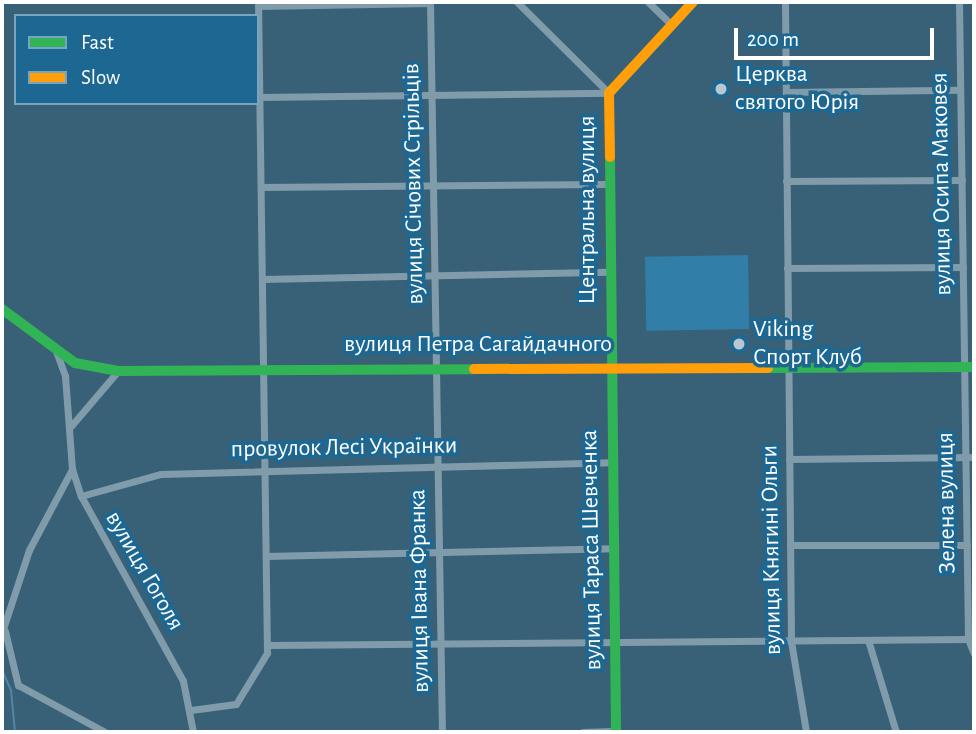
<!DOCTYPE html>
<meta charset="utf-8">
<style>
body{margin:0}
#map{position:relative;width:976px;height:734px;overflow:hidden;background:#386178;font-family:"Alegreya Sans",sans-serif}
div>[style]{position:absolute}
.green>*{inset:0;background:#317fa9;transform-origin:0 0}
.stream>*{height:2px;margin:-1px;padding:0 1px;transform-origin:1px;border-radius:1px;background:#5386a2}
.street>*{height:7px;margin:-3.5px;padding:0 3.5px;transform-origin:3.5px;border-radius:3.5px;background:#809cab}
.fast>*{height:10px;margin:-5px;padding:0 5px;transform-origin:5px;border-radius:5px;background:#30b455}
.slow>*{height:10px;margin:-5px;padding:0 5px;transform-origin:5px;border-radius:5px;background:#ff9f0a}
.dots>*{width:19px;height:19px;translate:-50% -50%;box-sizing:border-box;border:4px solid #1d6893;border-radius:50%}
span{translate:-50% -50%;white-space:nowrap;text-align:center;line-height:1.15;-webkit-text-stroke:7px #1d6893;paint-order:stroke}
.poi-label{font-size:24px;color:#fff}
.left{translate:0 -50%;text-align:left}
.street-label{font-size:24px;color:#fff}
.frame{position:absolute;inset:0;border:4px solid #fff;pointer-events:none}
.legend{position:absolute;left:14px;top:14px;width:245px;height:91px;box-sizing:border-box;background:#1d6893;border:2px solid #77a4be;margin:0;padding:9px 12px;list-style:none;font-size:21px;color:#fff}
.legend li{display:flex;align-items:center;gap:14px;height:35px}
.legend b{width:35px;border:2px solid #77a4be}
.scale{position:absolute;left:734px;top:28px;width:200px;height:32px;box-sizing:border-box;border:4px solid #fff;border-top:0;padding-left:9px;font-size:21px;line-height:24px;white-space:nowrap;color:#fff;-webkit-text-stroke:5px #1d6893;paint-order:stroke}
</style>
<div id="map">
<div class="green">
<div style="left:748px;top:255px;width:74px;height:103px;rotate:89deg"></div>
</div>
<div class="stream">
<div style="left:2px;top:670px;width:22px;rotate:66deg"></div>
<div style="left:11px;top:690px;width:42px;rotate:84.6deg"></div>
</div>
<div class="street">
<div style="left:430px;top:2px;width:730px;rotate:89.06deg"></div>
<div style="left:517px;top:2px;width:129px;rotate:44.7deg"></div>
<div style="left:648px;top:2px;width:32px;rotate:44deg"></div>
<div style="left:785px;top:2px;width:639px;rotate:89.46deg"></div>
<div style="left:791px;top:641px;width:92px;rotate:80.6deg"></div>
<div style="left:959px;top:2px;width:637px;rotate:89.19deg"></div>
<div style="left:968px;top:639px;width:16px;rotate:68deg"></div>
<div style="left:258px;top:6px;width:172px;rotate:-1deg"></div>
<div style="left:786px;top:92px;width:174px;rotate:-0.7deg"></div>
<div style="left:259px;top:97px;width:350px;rotate:-0.7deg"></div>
<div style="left:786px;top:181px;width:176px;rotate:-0.3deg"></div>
<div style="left:261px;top:187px;width:347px;rotate:-0.5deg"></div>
<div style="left:787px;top:268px;width:176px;rotate:-0.3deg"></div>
<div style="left:262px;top:279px;width:347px;rotate:-1.2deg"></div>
<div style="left:56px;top:351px;width:27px;rotate:70deg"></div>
<div style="left:65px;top:376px;width:93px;rotate:85.7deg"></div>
<div style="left:72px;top:469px;width:28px;rotate:72deg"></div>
<div style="left:81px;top:496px;width:211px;rotate:61.1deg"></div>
<div style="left:183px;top:681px;width:52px;rotate:78.9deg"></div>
<div style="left:71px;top:426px;width:72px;rotate:-49.5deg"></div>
<div style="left:789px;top:459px;width:185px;rotate:-0.6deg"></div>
<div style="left:81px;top:496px;width:83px;rotate:-15.4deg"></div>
<div style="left:161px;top:474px;width:451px;rotate:-1.5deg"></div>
<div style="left:790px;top:545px;width:177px"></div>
<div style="left:266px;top:556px;width:347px;rotate:-1.3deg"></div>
<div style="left:5px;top:631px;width:56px;rotate:76.5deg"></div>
<div style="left:18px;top:685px;width:99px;rotate:28.4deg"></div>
<div style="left:2px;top:632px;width:86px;rotate:-71.8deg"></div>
<div style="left:29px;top:550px;width:92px;rotate:-62deg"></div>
<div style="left:868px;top:640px;width:96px;rotate:73.1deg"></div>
<div style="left:268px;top:645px;width:700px;rotate:-0.49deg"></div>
<div style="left:191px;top:710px;width:45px;rotate:-7.6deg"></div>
<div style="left:236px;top:704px;width:60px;rotate:-58.7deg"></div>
<div style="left:267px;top:653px;width:651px;rotate:-90.79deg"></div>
<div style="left:583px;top:732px;width:32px;rotate:-2deg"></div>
</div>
<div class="fast">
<div style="left:610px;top:157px;width:575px;rotate:89.4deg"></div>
<div style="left:2px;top:309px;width:91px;rotate:36.5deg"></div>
<div style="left:75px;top:363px;width:44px;rotate:10.5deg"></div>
<div style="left:118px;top:371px;width:356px;rotate:-0.3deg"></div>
<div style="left:768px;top:368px;width:206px;rotate:-0.3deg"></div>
</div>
<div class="slow">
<div style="left:610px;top:157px;width:64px;rotate:-90.9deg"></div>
<div style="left:609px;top:93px;width:124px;rotate:-47.3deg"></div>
<div style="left:474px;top:369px;width:294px;rotate:-0.2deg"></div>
</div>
<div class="dots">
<div style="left:721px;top:89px;background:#b9c8d0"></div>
<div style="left:739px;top:344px;background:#b9c8d0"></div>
</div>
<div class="poi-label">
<span class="left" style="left:735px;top:89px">Церква<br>святого Юрія</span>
<span class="left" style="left:753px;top:344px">Viking<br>Спорт Клуб</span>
</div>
<div class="street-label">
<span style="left:414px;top:184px;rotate:-91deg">вулиця Січових Стрільців</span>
<span style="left:942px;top:184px;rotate:-91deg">вулиця Осипа Маковея</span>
<span style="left:588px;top:210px;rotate:-90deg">Центральна вулиця</span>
<span style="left:478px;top:345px">вулиця Петра Сагайдачного</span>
<span style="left:344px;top:448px;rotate:-1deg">провулок Лесі Українки</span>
<span style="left:947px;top:503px;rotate:-91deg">Зелена вулиця</span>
<span style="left:592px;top:550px;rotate:-91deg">вулиця Тараса Шевченка</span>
<span style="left:772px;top:550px;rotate:-91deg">вулиця Княгині Ольги</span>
<span style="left:144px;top:571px;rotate:60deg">вулиця Гоголя</span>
<span style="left:420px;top:591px;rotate:-91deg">вулиця Івана Франка</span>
</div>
<div class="frame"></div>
<ul class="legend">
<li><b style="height:9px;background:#30b455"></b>Fast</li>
<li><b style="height:9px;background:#ff9f0a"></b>Slow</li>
</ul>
<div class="scale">200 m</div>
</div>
